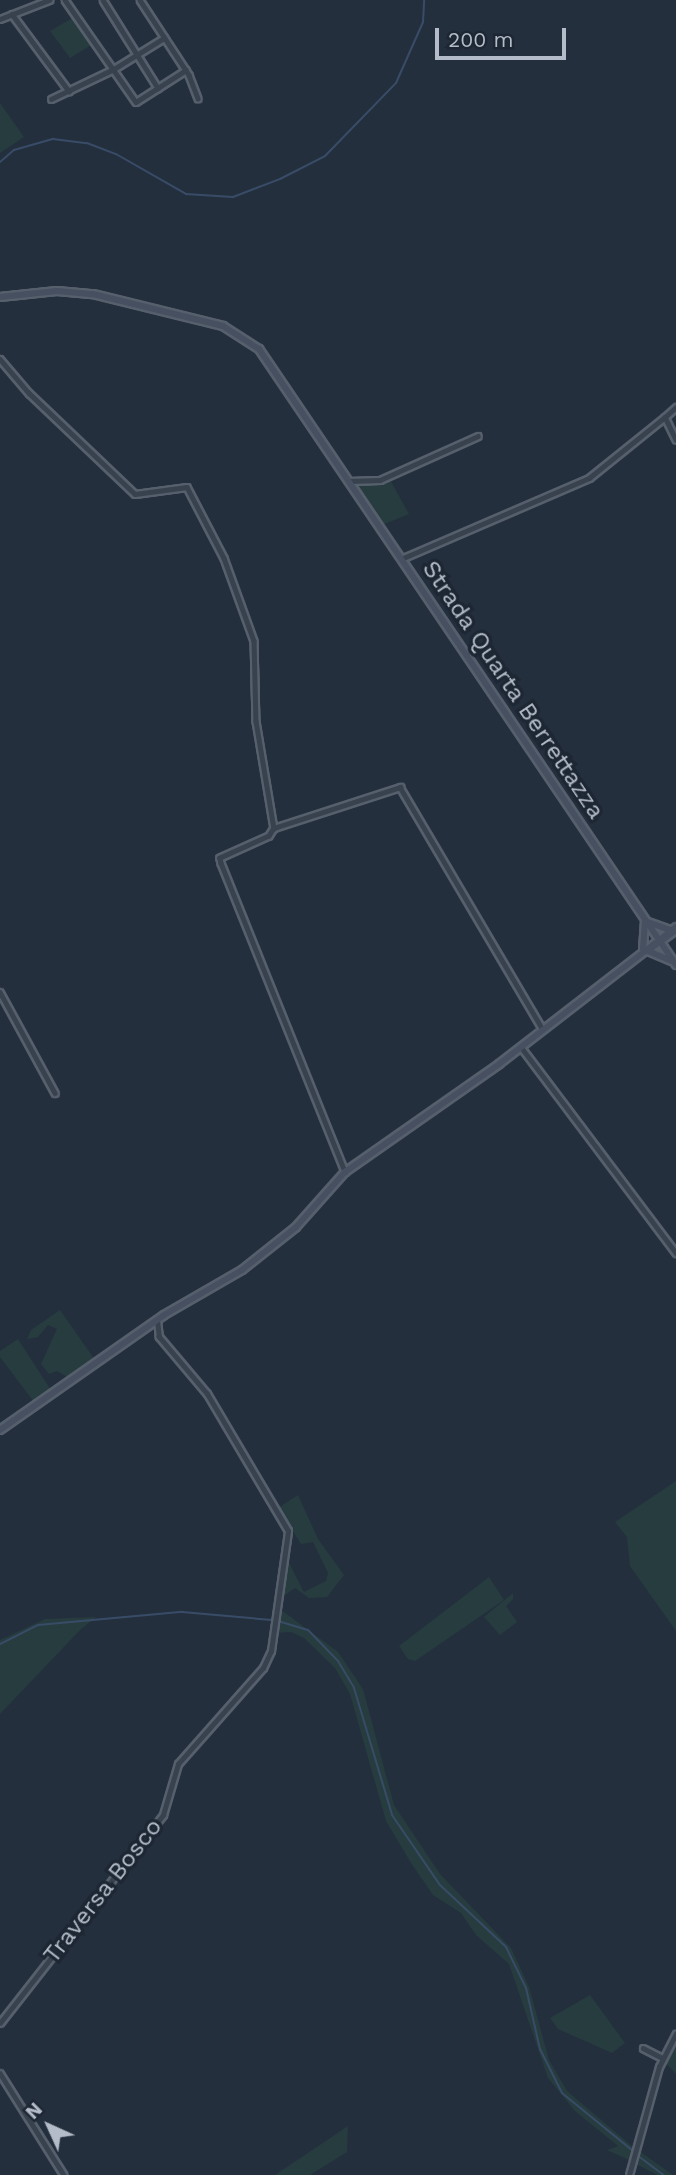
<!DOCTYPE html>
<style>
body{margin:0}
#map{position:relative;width:676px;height:2175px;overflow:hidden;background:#242f3e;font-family:"Work Sans",sans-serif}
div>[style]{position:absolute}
.green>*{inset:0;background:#263c3f}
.stream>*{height:2px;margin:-1px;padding:0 1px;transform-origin:1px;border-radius:1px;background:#394c67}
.roads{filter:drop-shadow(2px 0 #565f6c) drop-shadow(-2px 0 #565f6c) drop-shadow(0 2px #565f6c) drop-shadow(0 -2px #565f6c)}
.street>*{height:4.5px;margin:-2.25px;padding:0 2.25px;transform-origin:2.25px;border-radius:2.25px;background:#38414e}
.secondary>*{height:6px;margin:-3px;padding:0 3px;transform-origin:3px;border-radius:3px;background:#465061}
span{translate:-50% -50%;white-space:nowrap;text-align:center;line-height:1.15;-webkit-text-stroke:7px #1d2633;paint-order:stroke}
.street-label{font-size:24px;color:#b4bcc9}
.north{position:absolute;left:14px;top:2091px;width:70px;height:70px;-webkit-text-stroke:5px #1d2633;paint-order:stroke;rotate:315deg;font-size:19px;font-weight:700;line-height:28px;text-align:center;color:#b4bcc9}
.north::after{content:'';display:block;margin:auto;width:24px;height:32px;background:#b4bcc9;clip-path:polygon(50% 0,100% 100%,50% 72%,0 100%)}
.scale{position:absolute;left:435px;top:28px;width:131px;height:32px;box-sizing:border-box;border:4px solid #b4bcc9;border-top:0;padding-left:9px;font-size:21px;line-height:24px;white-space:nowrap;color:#b4bcc9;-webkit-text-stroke:5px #1d2633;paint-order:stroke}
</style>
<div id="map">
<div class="green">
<div style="clip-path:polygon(74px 17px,93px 44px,70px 58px,50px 31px)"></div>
<div style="clip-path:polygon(0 103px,24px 137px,0 153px)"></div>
<div style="clip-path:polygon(389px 478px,409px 514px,382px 525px,355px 484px)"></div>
<div style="clip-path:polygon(60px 1310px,95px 1360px,69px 1378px,57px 1371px,49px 1374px,41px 1364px,57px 1329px,48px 1325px,38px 1337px,27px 1339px,31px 1330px)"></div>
<div style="clip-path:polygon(18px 1339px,51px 1390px,34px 1402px,0 1357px,0 1351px)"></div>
<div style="clip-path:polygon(676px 1481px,676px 1631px,630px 1566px,627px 1537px,615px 1522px)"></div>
<div style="clip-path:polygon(298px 1495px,318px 1539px,344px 1575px,327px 1597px,309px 1598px,295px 1588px,282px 1597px,288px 1561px,304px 1592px,326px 1581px,328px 1573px,313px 1542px,301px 1544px,278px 1508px)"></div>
<div style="clip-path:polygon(489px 1577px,504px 1600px,415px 1661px,408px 1659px,399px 1646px)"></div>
<div style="clip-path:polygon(513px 1593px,513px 1599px,506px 1606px,517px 1622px,500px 1635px,484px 1617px)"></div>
<div style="clip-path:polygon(280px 1609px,338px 1652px,363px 1689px,394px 1805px,440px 1874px,511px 1948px,529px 1987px,549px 2060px,567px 2091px,633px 2147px,629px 2160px,607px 2150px,618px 2146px,575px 2111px,548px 2078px,509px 1964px,476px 1935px,461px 1913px,433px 1895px,411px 1863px,386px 1821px,350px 1694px,335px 1668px,304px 1638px,291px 1632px,275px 1633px)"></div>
<div style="clip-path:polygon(96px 1617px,81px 1629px,0 1714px,0 1640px,45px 1619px)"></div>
<div style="clip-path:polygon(590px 1995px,625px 2043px,612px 2053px,558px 2029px,550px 2018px)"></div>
<div style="clip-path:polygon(676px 2037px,676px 2074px,664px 2061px)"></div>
<div style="clip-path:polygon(348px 2126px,347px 2152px,310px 2175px,275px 2175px)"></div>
<div style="clip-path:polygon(638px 2147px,642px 2153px,673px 2175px,657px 2175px,634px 2163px)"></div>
</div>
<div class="stream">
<div style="left:0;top:162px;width:18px;rotate:-41deg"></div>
<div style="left:14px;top:150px;width:41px;rotate:-15.8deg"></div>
<div style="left:53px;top:139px;width:34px;rotate:7deg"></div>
<div style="left:87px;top:143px;width:31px;rotate:21deg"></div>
<div style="left:116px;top:154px;width:81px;rotate:29.7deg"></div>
<div style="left:186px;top:194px;width:47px;rotate:3.7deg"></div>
<div style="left:233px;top:197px;width:50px;rotate:-21deg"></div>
<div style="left:280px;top:179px;width:51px;rotate:-27.1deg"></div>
<div style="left:325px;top:156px;width:102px;rotate:-45.8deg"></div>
<div style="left:396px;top:83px;width:67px;rotate:-66.1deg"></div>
<div style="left:423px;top:22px;width:22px;rotate:-87deg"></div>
<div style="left:278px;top:1621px;width:31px;rotate:17deg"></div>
<div style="left:308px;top:1630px;width:43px;rotate:45.9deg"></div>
<div style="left:338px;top:1661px;width:31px;rotate:59deg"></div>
<div style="left:354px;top:1688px;width:133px;rotate:73.3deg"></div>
<div style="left:392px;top:1815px;width:85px;rotate:55.6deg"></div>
<div style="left:440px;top:1885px;width:91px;rotate:43.2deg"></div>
<div style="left:506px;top:1947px;width:46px;rotate:64deg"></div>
<div style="left:526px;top:1988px;width:63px;rotate:77.1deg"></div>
<div style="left:540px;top:2049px;width:49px;rotate:63.4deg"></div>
<div style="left:562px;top:2093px;width:92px;rotate:39.2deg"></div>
<div style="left:0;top:1644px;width:42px;rotate:-26.6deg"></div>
<div style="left:38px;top:1625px;width:145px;rotate:-5.2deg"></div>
<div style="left:182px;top:1612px;width:90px;rotate:5.1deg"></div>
<div style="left:637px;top:2155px;width:34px;rotate:37deg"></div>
</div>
<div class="roads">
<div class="street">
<div style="left:65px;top:0;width:124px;rotate:55.2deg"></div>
<div style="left:136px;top:102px;width:59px;rotate:-32.6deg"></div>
<div style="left:103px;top:0;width:104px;rotate:58deg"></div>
<div style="left:140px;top:0;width:90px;rotate:56.8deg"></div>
<div style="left:189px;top:75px;width:25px;rotate:69deg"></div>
<div style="left:12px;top:14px;width:96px;rotate:53.5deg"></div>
<div style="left:0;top:19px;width:53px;rotate:-21.2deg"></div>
<div style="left:51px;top:99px;width:70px;rotate:-25.5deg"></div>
<div style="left:114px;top:69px;width:59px;rotate:-31.8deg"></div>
<div style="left:0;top:359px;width:45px;rotate:49.5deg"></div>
<div style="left:29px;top:393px;width:146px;rotate:43.6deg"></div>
<div style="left:135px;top:494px;width:52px;rotate:-7.7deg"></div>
<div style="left:187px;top:487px;width:80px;rotate:62.5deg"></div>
<div style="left:224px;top:558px;width:88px;rotate:70.1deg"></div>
<div style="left:254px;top:641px;width:80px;rotate:88.6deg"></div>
<div style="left:256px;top:721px;width:109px;rotate:80.5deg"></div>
<div style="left:274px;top:828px;width:9px;rotate:122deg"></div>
<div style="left:269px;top:836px;width:54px;rotate:155.8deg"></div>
<div style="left:220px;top:858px;width:5px;rotate:79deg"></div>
<div style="left:221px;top:863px;width:333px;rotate:68.1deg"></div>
<div style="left:665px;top:417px;width:15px;rotate:-42deg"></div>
<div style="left:349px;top:481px;width:31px;rotate:-2deg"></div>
<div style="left:380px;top:480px;width:107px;rotate:-24.2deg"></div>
<div style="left:401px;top:559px;width:205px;rotate:-23.3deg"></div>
<div style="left:589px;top:478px;width:97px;rotate:-38.8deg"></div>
<div style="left:665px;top:417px;width:25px;rotate:64deg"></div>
<div style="left:274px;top:828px;width:133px;rotate:-18deg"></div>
<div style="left:400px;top:787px;width:280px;rotate:59.5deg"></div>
<div style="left:0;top:992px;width:115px;rotate:61.4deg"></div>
<div style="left:521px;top:1047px;width:258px;rotate:53deg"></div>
<div style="left:0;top:2023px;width:264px;rotate:-51.9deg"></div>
<div style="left:163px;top:1815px;width:53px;rotate:-73.6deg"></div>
<div style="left:178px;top:1764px;width:128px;rotate:-48.5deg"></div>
<div style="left:263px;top:1668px;width:19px;rotate:-65deg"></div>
<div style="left:271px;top:1651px;width:121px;rotate:-81.9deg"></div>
<div style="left:288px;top:1531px;width:159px;rotate:-120.6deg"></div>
<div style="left:207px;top:1394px;width:75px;rotate:-130.1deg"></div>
<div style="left:159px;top:1337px;width:16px;rotate:-97deg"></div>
<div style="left:643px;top:2048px;width:22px;rotate:27deg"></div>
<div style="left:0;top:2073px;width:120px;rotate:57.9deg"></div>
<div style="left:629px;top:2175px;width:112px;rotate:-74.5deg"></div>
<div style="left:659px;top:2067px;width:37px;rotate:-63deg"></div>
</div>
<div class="secondary">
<div style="left:0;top:297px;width:57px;rotate:-6deg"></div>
<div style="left:57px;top:291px;width:36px;rotate:5deg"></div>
<div style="left:93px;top:294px;width:134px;rotate:13.8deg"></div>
<div style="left:223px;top:326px;width:43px;rotate:32.6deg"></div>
<div style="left:259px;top:349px;width:744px;rotate:55.9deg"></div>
<div style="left:648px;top:922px;width:23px;rotate:20deg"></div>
<div style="left:643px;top:949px;width:27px;rotate:-86deg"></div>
<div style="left:647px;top:951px;width:34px;rotate:-36deg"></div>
<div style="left:648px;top:951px;width:25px;rotate:23deg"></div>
<div style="left:0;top:1430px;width:200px;rotate:-35deg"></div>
<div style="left:164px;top:1315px;width:90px;rotate:-30deg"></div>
<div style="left:242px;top:1270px;width:69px;rotate:-38.5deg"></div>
<div style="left:296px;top:1227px;width:74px;rotate:-48.3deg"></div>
<div style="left:345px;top:1172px;width:188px;rotate:-35deg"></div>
<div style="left:499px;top:1064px;width:224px;rotate:-37.7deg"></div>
</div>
</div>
<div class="street-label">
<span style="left:513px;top:690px;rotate:56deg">Strada Quarta Berrettazza</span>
<span style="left:103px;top:1891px;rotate:-52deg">Traversa Bosco</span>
</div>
<div class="north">N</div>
<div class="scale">200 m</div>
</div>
